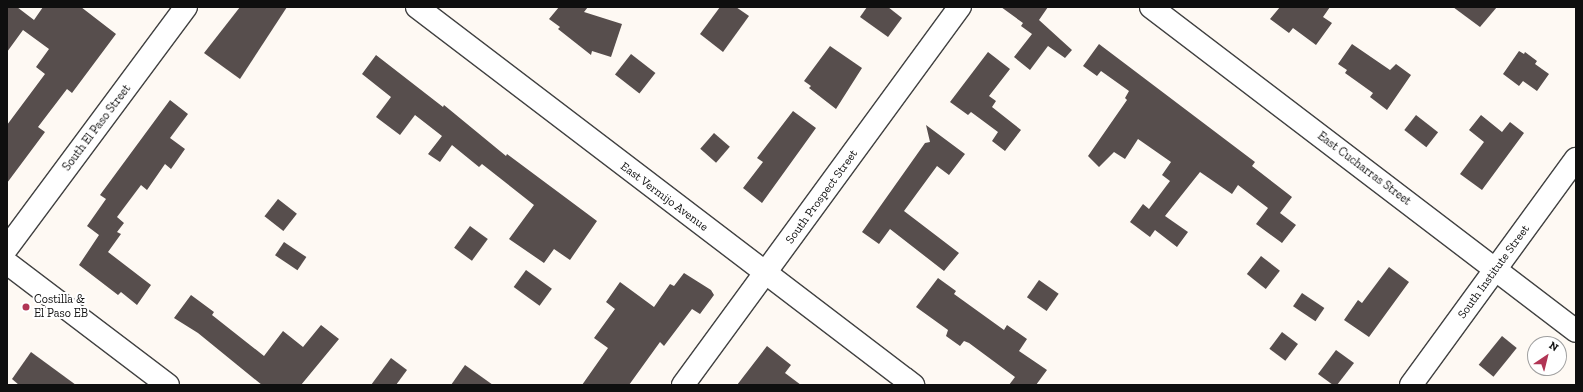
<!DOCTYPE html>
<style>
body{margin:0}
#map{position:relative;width:1583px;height:392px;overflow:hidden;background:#fef9f3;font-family:"Zilla Slab",serif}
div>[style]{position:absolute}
.building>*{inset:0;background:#574e4d;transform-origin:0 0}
.roads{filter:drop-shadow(1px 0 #424242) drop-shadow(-1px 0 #424242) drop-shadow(0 1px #424242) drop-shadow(0 -1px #424242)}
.minor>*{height:22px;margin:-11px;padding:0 11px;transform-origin:11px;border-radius:11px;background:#fff}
.dots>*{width:11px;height:11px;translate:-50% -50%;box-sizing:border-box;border:2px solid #fff;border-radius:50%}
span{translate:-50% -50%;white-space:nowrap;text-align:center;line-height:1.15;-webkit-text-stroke:4px #fff;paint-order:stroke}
.street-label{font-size:12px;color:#0f0f0f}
.poi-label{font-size:12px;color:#0f0f0f}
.left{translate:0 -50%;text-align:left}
.frame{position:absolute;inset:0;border:8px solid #0f0f0f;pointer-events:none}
.north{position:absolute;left:1527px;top:336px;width:40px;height:40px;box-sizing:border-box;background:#fff;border:1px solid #9f9f9f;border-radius:50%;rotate:35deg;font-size:11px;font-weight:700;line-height:16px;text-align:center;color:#0f0f0f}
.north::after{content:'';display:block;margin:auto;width:14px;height:18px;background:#b13555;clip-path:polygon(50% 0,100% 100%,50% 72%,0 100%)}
</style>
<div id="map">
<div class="building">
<div style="clip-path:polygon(7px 7px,17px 7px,34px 20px,43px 7px,81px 7px,116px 34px,72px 93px,67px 89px,38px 127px,45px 132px,7px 183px,7px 125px,45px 74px,36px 67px,49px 49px,23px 30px,7px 52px)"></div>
<div style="clip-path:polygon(240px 7px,287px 7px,240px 79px,204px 53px)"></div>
<div style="clip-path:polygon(559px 7px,588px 7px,584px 12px,622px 24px,611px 57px,592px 51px,591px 55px,558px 29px,560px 27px,549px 19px)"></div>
<div style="clip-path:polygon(720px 7px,736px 7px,749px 16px,723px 52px,700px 34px)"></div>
<div style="clip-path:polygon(867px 7px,888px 7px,902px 18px,888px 37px,860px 17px)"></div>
<div style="clip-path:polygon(1001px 7px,1048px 7px,1039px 20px,1072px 50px,1065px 58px,1048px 46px,1030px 70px,1014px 57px,1032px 34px,1021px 26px,1023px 23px)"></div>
<div style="clip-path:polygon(1280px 7px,1330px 7px,1323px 17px,1332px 23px,1316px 45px,1293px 28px,1289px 33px,1270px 19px)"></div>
<div style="clip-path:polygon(1453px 7px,1497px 7px,1480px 27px)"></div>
<div style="clip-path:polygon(1099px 44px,1255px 162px,1252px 166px,1292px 197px,1280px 213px,1296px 225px,1282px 243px,1256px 224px,1268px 208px,1238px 185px,1232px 194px,1200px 172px,1165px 216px,1188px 232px,1177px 247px,1155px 230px,1150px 237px,1130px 222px,1143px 204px,1149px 209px,1170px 181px,1162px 175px,1171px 162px,1138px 139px,1125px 159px,1114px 152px,1099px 167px,1088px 156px,1127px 100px,1125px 98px,1129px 91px,1101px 71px,1097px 76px,1083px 66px)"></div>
<div style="clip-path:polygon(1352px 44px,1390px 70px,1396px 64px,1411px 75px,1387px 110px,1370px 97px,1373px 93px,1345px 73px,1347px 70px,1338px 64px)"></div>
<div style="clip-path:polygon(830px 46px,862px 68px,836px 109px,809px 88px,811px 86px,804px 81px)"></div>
<div style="clip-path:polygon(1519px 51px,1524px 54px,1525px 52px,1537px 61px,1535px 64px,1549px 74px,1537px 91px,1523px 81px,1519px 86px,1503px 74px)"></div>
<div style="clip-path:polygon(988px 52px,1010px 69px,989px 96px,996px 101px,992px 107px,1021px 130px,1005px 151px,992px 141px,998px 132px,971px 112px,968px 115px,950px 102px)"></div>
<div style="left:631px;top:54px;width:31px;height:26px;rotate:38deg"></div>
<div style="clip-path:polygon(376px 55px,443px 107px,444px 105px,506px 156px,507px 154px,597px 221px,570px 260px,554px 249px,544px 263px,509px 239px,534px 205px,482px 164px,479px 167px,452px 145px,440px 162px,428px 154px,442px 136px,415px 115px,400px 135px,376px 117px,391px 97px,362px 74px)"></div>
<div style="clip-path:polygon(170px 100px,188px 114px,170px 138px,185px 149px,171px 169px,165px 164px,147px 190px,141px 185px,117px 217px,124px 223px,117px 232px,121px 234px,108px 252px,151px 285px,137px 305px,121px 292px,118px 295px,79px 265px,99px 235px,87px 226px,106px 199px,100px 195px)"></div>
<div style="clip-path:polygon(793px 111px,816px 128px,762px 203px,743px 188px,763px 162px,757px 158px)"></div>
<div style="left:1416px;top:115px;width:28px;height:19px;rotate:38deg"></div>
<div style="clip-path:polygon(1481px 115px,1502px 132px,1510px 122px,1524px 133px,1482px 190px,1460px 174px,1484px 142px,1469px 130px)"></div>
<div style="clip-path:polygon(926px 125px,965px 154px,949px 175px,937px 166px,904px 211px,959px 253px,944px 271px,890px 229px,879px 244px,862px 232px,925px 143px,930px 142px)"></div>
<div style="left:714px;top:133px;width:21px;height:21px;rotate:41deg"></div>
<div style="left:278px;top:199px;width:24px;height:22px;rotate:38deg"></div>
<div style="left:470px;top:226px;width:22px;height:27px;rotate:36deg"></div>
<div style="left:284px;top:242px;width:27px;height:16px;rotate:34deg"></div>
<div style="left:1261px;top:256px;width:24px;height:23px;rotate:38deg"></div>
<div style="clip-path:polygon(1389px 267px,1409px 282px,1369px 337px,1344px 320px,1358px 300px,1362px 303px)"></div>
<div style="left:526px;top:270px;width:32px;height:21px;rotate:36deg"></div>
<div style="clip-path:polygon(684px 273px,711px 290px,714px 295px,700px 314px,692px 309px,664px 346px,660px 342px,629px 385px,582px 385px,608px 348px,594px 338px,615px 309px,606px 302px,620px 282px,654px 307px,670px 284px,674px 286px)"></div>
<div style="clip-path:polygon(938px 278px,956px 291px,954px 294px,1004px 330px,1007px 325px,1027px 339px,1019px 351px,1047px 370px,1036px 385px,1009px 385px,1015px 377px,969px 343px,964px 341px,960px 346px,946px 336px,948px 330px,916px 307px)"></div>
<div style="left:1039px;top:280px;width:24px;height:21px;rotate:35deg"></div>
<div style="left:1302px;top:293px;width:27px;height:16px;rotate:34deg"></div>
<div style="clip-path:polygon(191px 295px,214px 312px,212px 315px,264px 356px,283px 331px,303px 347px,321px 325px,339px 339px,301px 385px,262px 385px,198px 333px,174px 318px)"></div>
<div style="left:1282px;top:332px;width:20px;height:21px;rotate:37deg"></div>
<div style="left:1502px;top:336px;width:19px;height:37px;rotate:39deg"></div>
<div style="clip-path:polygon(767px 346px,791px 365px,785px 373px,801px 385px,737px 385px)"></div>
<div style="clip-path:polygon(1336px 350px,1354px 363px,1337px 385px,1333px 385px,1318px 374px)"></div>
<div style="clip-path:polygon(31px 352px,76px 385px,19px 385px,12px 379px)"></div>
<div style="clip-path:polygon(391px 358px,407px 370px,396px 385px,371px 385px)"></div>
<div style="clip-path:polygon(465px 365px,493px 385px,451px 385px)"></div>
</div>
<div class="roads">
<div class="minor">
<div style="left:417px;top:7px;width:624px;rotate:37.31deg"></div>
<div style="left:1151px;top:7px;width:534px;rotate:37.32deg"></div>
<div style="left:7px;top:248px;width:300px;rotate:-53.4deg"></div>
<div style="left:7px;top:263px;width:202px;rotate:37.2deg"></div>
<div style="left:683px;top:385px;width:469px;rotate:-53.8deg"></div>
<div style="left:1411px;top:385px;width:280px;rotate:-53.9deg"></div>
</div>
</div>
<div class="dots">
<div style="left:26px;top:307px;background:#b13555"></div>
</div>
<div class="street-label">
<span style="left:97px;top:128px;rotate:-53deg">South El Paso Street</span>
<span style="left:1364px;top:169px;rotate:37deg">East Cucharras Street</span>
<span style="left:664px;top:197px;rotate:37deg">East Vermijo Avenue</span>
<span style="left:822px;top:197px;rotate:-54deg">South Prospect Street</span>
<span style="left:1494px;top:272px;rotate:-54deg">South Institute Street</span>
</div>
<div class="poi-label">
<span class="left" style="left:34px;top:307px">Costilla &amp;<br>El Paso EB</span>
</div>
<div class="frame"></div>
<div class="north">N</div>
</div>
